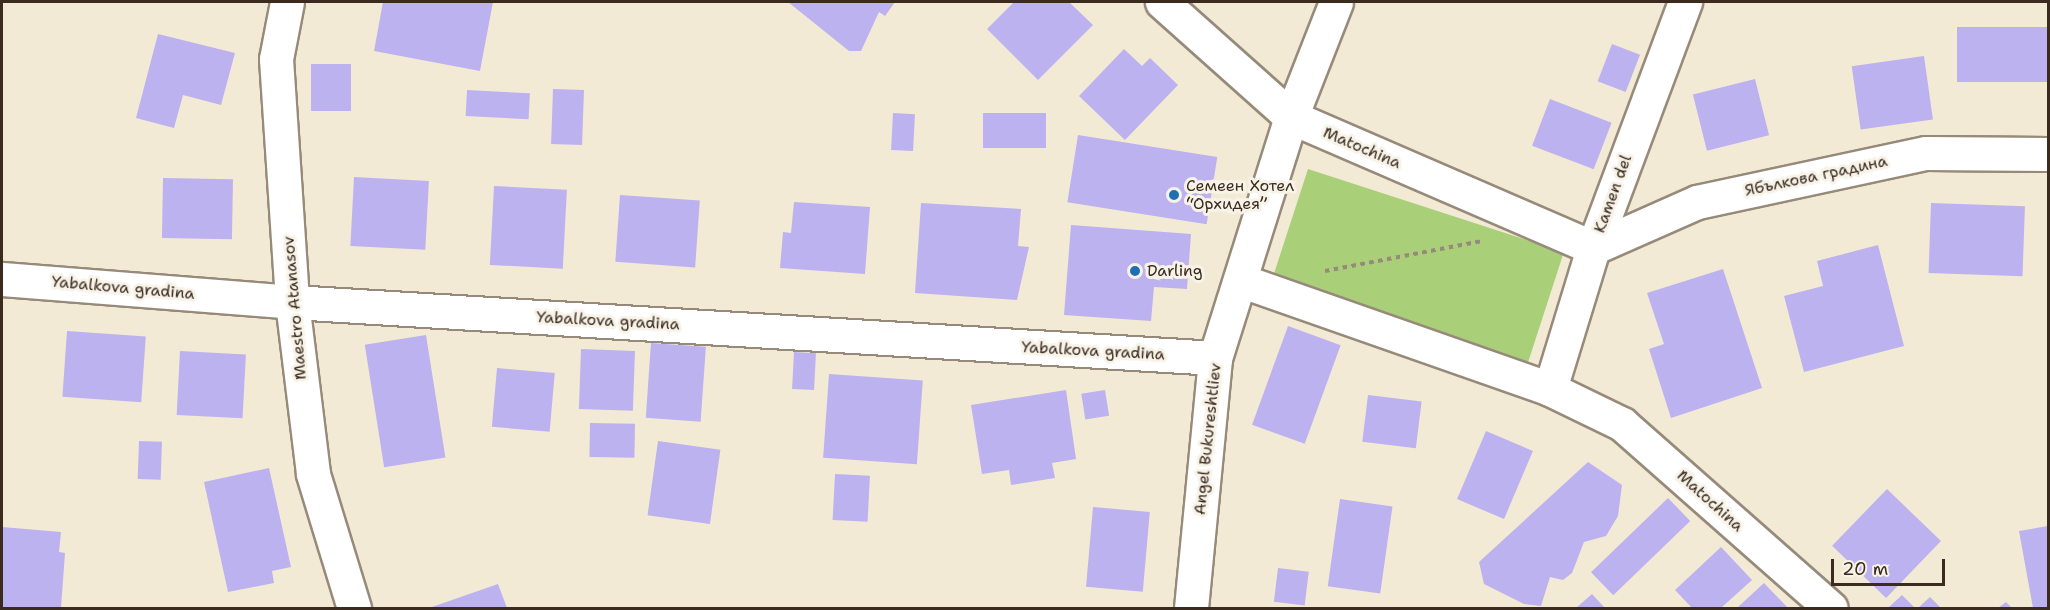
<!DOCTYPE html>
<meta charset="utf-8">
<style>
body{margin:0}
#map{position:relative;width:2050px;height:610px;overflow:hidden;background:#f3ead5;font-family:"Shantell Sans",sans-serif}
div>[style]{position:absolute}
.green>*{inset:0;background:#a9cf79;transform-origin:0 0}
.building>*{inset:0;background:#bcb2ef;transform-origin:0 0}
.path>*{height:4px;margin-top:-2px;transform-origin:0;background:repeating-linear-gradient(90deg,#978a7a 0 4.5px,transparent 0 9px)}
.roads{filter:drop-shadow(2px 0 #978a7a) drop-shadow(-2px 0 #978a7a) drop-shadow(0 2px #978a7a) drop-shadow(0 -2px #978a7a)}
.minor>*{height:33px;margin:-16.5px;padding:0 16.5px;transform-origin:16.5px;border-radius:16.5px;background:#fff}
.dots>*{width:16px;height:16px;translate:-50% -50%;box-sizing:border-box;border:3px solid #f7f3e8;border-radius:50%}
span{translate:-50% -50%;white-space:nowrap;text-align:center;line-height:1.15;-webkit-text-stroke:6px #f7f3e8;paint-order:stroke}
.street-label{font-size:16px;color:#3b2a1e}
.poi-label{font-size:16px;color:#3b2a1e}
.left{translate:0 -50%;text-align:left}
.frame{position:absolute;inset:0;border:3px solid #3b2a1e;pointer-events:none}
.scale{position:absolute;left:1831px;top:559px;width:114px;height:27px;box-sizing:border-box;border:3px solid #3b2a1e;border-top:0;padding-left:8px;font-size:18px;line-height:21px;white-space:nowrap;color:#3b2a1e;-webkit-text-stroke:4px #f7f3e8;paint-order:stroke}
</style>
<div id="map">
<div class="green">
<div style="left:1308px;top:169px;width:269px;height:121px;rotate:18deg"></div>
</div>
<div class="building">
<div style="clip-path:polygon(383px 2px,493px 2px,480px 71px,374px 51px)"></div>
<div style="clip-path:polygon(788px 2px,895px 2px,885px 16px,879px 12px,861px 51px,849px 51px)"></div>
<div style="clip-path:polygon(1014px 2px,1069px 2px,1093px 25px,1038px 80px,987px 29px)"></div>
<div style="left:2048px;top:27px;width:55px;height:91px;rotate:90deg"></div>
<div style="clip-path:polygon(158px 34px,235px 53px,221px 105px,183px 95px,174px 128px,136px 118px)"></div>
<div style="left:1612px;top:44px;width:30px;height:40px;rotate:21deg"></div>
<div style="clip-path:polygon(1124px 49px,1142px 66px,1150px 58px,1178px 85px,1125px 140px,1079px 96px)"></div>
<div style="left:1924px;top:56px;width:64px;height:73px;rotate:82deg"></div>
<div style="left:311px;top:64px;width:40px;height:47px"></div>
<div style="left:1755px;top:79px;width:58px;height:64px;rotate:76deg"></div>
<div style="left:553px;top:89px;width:31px;height:55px;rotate:2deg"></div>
<div style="left:467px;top:90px;width:63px;height:26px;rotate:3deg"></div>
<div style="left:1550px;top:99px;width:66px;height:50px;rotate:21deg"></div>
<div style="left:893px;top:113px;width:22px;height:37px;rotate:3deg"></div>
<div style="left:983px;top:113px;width:63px;height:35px"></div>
<div style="left:1078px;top:135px;width:141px;height:68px;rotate:9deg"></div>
<div style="left:354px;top:177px;width:75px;height:69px;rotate:3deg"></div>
<div style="left:163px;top:178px;width:70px;height:60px;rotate:1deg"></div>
<div style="left:494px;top:186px;width:73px;height:79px;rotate:3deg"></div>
<div style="left:620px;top:195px;width:80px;height:67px;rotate:4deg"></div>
<div style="clip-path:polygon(794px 202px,870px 207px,865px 274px,780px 268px,783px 232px,791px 233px)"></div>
<div style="clip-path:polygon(921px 203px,1021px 209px,1018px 246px,1029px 247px,1017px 300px,915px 293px)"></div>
<div style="left:1931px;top:203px;width:94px;height:70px;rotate:2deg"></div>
<div style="clip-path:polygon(1071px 225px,1191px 234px,1187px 289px,1154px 287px,1151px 321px,1064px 315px)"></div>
<div style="clip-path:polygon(1878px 245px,1904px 346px,1804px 372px,1784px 296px,1823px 286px,1817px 261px)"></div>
<div style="clip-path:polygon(1723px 269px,1762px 388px,1671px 418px,1649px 349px,1664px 344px,1647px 293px)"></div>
<div style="left:1288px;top:326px;width:56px;height:105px;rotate:20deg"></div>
<div style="left:67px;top:331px;width:79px;height:66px;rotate:4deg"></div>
<div style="left:426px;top:335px;width:124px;height:62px;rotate:81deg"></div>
<div style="left:651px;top:343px;width:55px;height:75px;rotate:4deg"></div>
<div style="left:581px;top:349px;width:54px;height:60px;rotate:2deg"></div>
<div style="left:180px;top:351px;width:66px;height:64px;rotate:3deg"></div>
<div style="left:794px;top:352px;width:22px;height:37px;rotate:3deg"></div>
<div style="left:497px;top:368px;width:58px;height:59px;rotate:5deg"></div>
<div style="left:829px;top:374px;width:94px;height:84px;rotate:4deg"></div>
<div style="clip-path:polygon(1066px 390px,1076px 459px,1052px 463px,1055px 478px,1011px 485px,1009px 470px,982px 474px,971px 405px)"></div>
<div style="left:1105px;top:390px;width:26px;height:24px;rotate:81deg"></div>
<div style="left:1368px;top:395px;width:54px;height:47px;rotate:7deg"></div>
<div style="left:590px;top:423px;width:45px;height:34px;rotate:1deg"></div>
<div style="left:1486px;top:431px;width:51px;height:74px;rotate:23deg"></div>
<div style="left:139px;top:441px;width:23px;height:38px;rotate:2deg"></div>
<div style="left:658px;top:441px;width:63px;height:75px;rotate:8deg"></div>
<div style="clip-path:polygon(1588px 462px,1622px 485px,1618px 516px,1606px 536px,1584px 542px,1572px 573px,1563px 580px,1550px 577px,1541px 606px,1524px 604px,1484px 584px,1479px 562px)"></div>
<div style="clip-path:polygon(269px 468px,291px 567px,272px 571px,274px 583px,228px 592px,204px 482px)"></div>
<div style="left:835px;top:474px;width:35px;height:46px;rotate:3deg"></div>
<div style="left:1887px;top:489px;width:75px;height:79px;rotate:44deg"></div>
<div style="left:1668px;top:498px;width:32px;height:107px;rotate:46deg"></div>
<div style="left:1340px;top:499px;width:53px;height:88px;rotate:8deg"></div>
<div style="left:1093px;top:507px;width:57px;height:80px;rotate:5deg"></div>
<div style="clip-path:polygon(2048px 526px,2048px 607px,2033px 608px,2019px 531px)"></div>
<div style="clip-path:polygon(2px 527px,61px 532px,59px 552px,65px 553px,61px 608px,2px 608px)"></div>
<div style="clip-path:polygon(1721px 547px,1752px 580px,1721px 608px,1692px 608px,1675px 590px)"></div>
<div style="left:1278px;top:568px;width:31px;height:34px;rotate:7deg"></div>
<div style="clip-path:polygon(1764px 583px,1788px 608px,1739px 608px,1738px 607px)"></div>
<div style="clip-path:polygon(498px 584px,507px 608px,429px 608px)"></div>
<div style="clip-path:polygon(1592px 594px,1605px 608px,1576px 608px)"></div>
<div style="clip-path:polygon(1902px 595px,1915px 608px,1888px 608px)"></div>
<div style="clip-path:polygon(1930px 597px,1941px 608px,1918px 608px)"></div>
<div style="clip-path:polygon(2006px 602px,2012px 608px,1998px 608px)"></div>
</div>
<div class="path">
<div style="left:1325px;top:271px;width:160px;rotate:-10.8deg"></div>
</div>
<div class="roads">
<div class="minor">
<div style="left:287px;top:2px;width:58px;rotate:100.9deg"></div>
<div style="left:276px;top:59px;width:244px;rotate:86.2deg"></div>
<div style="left:292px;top:302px;width:173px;rotate:83deg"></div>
<div style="left:313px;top:474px;width:140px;rotate:73deg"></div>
<div style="left:1162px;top:2px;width:173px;rotate:41.7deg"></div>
<div style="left:1291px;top:117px;width:329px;rotate:23.4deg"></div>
<div style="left:1593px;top:248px;width:114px;rotate:-23.9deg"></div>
<div style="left:1697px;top:202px;width:234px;rotate:-12.1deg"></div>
<div style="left:1926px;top:153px;width:122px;rotate:0.5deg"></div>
<div style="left:2px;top:279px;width:291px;rotate:4.5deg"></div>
<div style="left:292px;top:302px;width:925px;rotate:3.47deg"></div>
<div style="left:1242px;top:281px;width:326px;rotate:19.3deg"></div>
<div style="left:1550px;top:389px;width:80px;rotate:25.9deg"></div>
<div style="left:1622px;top:424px;width:278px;rotate:41.4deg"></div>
<div style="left:1550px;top:389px;width:147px;rotate:-73deg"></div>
<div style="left:1593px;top:248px;width:263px;rotate:-69.5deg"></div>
<div style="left:1191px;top:608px;width:251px;rotate:-84.5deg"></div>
<div style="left:1215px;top:358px;width:253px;rotate:-72.5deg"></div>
<div style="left:1291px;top:117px;width:123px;rotate:-68.6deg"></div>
</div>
</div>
<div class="dots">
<div style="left:1174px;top:195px;background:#1f6fb2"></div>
<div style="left:1135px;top:271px;background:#1f6fb2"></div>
</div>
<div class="street-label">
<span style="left:1362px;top:148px;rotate:23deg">Matochina</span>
<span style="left:1816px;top:176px;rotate:-12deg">Ябълкова градина</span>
<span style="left:1613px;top:194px;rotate:-70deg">Kamen del</span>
<span style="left:123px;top:288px;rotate:5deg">Yabalkova gradina</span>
<span style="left:295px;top:308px;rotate:-95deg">Maestro Atanasov</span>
<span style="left:608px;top:321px;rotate:3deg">Yabalkova gradina</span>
<span style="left:1093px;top:351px;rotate:3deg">Yabalkova gradina</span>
<span style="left:1208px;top:439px;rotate:-84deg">Angel Bukureshtliev</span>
<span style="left:1710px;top:501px;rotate:42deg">Matochina</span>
</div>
<div class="poi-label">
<span class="left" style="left:1186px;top:195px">Семеен Хотел<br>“Орхидея”</span>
<span class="left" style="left:1147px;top:271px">Darling</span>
</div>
<div class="frame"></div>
<div class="scale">20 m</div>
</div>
